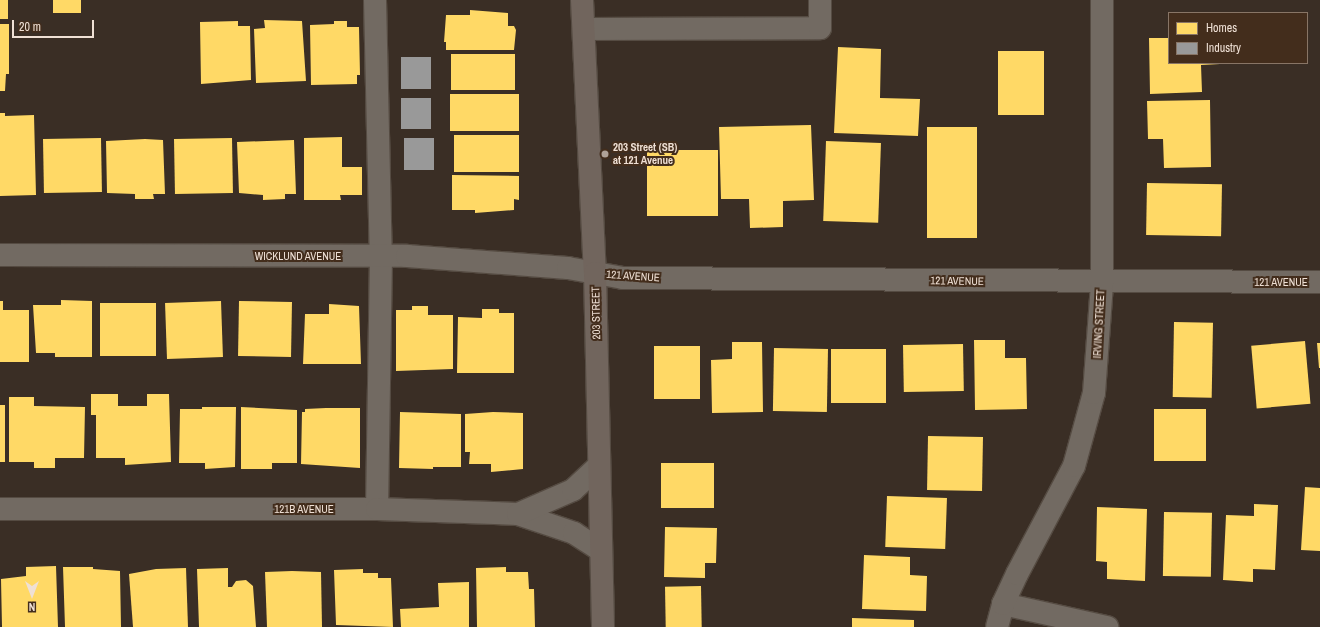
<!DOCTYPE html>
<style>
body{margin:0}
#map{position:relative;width:1320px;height:627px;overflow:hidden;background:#3a2e25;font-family:"Archivo Narrow",sans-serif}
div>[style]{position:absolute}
.homes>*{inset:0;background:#ffd966;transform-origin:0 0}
.industry>*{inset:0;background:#999;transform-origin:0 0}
.roads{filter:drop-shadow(1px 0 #554b42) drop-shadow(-1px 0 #554b42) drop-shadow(0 1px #554b42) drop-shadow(0 -1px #554b42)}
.minor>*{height:22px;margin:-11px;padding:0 11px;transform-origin:11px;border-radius:11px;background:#726a62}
.major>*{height:22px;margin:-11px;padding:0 11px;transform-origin:11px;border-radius:11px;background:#71655d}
.dots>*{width:11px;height:11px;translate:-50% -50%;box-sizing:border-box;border:2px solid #432d1c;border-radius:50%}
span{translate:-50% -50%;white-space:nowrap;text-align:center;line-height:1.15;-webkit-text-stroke:4px #432d1c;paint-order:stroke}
.poi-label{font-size:11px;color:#efe0d5;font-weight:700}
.left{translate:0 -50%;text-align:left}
.street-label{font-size:11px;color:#efe0d5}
.legend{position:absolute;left:1168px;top:12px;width:140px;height:52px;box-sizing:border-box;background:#432d1c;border:1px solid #887566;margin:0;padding:5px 7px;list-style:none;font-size:12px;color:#efe0d5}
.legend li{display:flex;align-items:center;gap:8px;height:20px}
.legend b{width:20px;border:1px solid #887566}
.north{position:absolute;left:12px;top:575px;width:40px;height:40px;-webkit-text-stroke:3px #432d1c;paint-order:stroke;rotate:180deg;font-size:11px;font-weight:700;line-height:16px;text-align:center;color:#efe0d5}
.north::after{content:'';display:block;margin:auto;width:14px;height:18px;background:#efe0d5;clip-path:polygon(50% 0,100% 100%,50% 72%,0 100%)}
.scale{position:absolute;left:12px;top:20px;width:82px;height:18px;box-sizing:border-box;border:2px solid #efe0d5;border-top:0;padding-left:5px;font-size:12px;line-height:14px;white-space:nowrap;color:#efe0d5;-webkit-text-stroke:3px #432d1c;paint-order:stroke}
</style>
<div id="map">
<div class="homes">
<div style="left:0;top:0;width:8px;height:19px"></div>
<div style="left:53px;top:0;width:28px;height:13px"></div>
<div style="clip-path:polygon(470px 10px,508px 13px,508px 26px,514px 26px,516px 30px,514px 50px,446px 50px,446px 42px,444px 42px,446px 15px,470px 15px)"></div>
<div style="clip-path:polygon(264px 20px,302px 21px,306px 81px,256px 83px,254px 29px,265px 28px)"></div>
<div style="clip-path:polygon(238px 21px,238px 26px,250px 26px,251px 80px,201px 84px,200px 22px)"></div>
<div style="clip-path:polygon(334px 21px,347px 21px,347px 27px,359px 27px,360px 75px,357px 75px,357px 84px,311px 85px,310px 25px,334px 24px)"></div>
<div style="clip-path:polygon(0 24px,9px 24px,9px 74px,6px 74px,5px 91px,0 91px)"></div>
<div style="clip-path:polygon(1149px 38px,1169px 38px,1169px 63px,1220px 64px,1201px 65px,1202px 92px,1150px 94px)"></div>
<div style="clip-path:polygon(838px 47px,881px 49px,880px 98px,920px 99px,918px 136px,834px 133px)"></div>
<div style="left:998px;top:51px;width:46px;height:64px"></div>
<div style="left:451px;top:54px;width:64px;height:36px"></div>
<div style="left:450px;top:94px;width:69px;height:37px"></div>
<div style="clip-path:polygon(1210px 100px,1211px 167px,1164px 168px,1163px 139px,1148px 139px,1147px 101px)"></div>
<div style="clip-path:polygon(0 113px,5px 113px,5px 116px,34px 115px,36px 195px,0 196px)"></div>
<div style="clip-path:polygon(811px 125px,814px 200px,783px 201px,783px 227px,750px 228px,749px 199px,721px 199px,719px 127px)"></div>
<div style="left:927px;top:127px;width:50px;height:111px"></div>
<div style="left:454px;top:135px;width:65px;height:37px"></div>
<div style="clip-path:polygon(342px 137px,342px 167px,362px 167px,362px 195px,340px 195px,341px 200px,304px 200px,304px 138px)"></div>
<div style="left:101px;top:138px;width:54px;height:58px;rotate:89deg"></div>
<div style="left:232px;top:138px;width:55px;height:58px;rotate:89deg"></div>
<div style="clip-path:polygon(145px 139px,163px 140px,165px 194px,153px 194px,154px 199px,135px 199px,135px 194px,107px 193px,106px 141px)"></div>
<div style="clip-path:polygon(294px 140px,296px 194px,285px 194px,285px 199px,263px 200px,263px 195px,239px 193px,237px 142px)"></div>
<div style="left:826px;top:141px;width:55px;height:80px;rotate:2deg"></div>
<div style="left:718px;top:150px;width:66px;height:71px;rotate:90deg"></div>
<div style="clip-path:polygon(452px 175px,519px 176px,519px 200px,514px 199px,514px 210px,475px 213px,475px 210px,452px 210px)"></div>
<div style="left:1147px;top:183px;width:75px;height:52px;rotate:1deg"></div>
<div style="clip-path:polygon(61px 300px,92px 301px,92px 357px,55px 357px,55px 353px,36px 353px,33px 305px,61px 305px)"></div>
<div style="clip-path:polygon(0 301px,3px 301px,3px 310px,29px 310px,29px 362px,0 362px)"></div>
<div style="left:221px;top:301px;width:56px;height:56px;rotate:88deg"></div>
<div style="left:239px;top:301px;width:53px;height:55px;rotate:1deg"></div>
<div style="left:100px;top:303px;width:56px;height:53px"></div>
<div style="clip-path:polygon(329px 304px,359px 306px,361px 364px,303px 364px,305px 314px,329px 314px)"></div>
<div style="clip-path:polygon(412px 306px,428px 306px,428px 315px,453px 315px,453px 369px,396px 371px,396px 310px,412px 310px)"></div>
<div style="clip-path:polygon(482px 309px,499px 309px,499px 313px,514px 313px,514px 373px,457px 373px,458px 317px,482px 318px)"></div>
<div style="left:1174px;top:322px;width:39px;height:75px;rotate:1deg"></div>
<div style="clip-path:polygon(974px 340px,1005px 340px,1005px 358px,1026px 358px,1027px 409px,975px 410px)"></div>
<div style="left:1305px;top:341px;width:63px;height:54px;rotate:85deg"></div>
<div style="clip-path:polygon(732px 342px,762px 342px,763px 412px,712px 413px,711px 360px,732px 359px)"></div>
<div style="clip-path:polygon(1317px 343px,1320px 343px,1320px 368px,1319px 368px)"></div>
<div style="left:963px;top:344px;width:47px;height:60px;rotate:89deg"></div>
<div style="left:654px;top:346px;width:46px;height:53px"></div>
<div style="left:774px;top:348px;width:54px;height:63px;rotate:1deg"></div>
<div style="left:831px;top:349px;width:55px;height:54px"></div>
<div style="clip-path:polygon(91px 394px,118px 394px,118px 406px,147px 406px,147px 394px,169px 394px,171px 462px,125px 465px,125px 458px,96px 458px,96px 415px,91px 415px)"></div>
<div style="clip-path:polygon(9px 397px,34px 397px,34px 406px,85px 407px,84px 458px,55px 458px,55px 468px,34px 468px,34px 462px,9px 462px)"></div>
<div style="left:0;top:405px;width:5px;height:57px"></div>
<div style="clip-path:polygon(202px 407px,236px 407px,235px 467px,205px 469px,205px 463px,179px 463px,180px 409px,202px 409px)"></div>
<div style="clip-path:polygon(241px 407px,297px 410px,297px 463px,272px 463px,272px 469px,241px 469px)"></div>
<div style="clip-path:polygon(326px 408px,360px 408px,360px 468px,301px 464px,302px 412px,305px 412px,305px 409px)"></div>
<div style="left:1154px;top:409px;width:52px;height:52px"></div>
<div style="clip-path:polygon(400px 412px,461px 414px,461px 467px,433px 467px,433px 469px,399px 468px)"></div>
<div style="clip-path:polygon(493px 412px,523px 413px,523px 469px,491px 472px,491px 464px,469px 464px,470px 452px,465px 452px,465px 414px)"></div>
<div style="left:928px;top:436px;width:55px;height:54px;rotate:1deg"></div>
<div style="left:661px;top:463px;width:53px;height:45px"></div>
<div style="clip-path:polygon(1305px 487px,1320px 488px,1320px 551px,1301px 550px)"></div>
<div style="left:887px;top:496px;width:60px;height:51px;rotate:2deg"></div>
<div style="clip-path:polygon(1254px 504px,1278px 505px,1275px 570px,1253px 569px,1253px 582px,1223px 580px,1226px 515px,1254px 516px)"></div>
<div style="clip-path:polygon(1097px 507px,1147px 509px,1145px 581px,1107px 579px,1107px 562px,1096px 561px)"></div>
<div style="left:1164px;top:512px;width:48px;height:64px;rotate:1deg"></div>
<div style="clip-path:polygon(665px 527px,717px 528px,716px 563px,705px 563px,705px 578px,664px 577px)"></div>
<div style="clip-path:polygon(864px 555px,910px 557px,910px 575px,927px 576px,926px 611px,862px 609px)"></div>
<div style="clip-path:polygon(56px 566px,58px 627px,2px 627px,1px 579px,26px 576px,26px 567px)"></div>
<div style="clip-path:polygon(63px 567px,93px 567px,93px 569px,120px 571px,121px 627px,65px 627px)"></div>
<div style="clip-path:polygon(506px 567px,506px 572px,528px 572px,529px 589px,534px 589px,535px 627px,477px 627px,476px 568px)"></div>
<div style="clip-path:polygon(186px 568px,188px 627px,133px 627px,129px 574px,156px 569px)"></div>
<div style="clip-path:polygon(228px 568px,228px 587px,232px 587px,236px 581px,246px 580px,253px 586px,256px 627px,199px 627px,197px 569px)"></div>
<div style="clip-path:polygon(363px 569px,363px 573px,378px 573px,378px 578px,391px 578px,393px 627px,336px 625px,334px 570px)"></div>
<div style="clip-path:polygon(292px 571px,321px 572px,322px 627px,267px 627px,265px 572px)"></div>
<div style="clip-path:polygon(469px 582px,469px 627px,401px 627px,400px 609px,439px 607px,438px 583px)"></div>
<div style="left:701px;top:586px;width:41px;height:36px;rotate:89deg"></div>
<div style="clip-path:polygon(852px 618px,914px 620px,914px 627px,852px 627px)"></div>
</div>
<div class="industry">
<div style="left:401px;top:57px;width:30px;height:32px"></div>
<div style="left:401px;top:98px;width:30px;height:31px"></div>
<div style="left:404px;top:138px;width:30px;height:32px"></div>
</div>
<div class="roads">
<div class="minor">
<div style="left:375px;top:0;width:256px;rotate:88.7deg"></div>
<div style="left:381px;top:256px;width:253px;rotate:90.9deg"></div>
<div style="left:584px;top:29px;width:236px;rotate:-0.2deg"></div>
<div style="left:820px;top:28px;width:28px;rotate:-90deg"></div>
<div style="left:0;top:255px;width:407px;rotate:0.1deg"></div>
<div style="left:407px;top:256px;width:161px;rotate:4.3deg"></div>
<div style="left:568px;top:268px;width:56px;rotate:10.3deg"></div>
<div style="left:623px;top:278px;width:697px;rotate:0.33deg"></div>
<div style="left:0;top:509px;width:377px"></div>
<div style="left:377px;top:509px;width:141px;rotate:2deg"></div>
<div style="left:518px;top:514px;width:59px;rotate:18.7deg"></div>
<div style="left:574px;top:533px;width:31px;rotate:33deg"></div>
<div style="left:518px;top:514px;width:60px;rotate:-23.6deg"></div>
<div style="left:573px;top:490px;width:35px;rotate:-43deg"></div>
<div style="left:1003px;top:604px;width:107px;rotate:12.5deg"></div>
<div style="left:997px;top:627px;width:24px;rotate:-75deg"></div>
<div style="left:1003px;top:604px;width:33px;rotate:-65deg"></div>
<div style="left:1017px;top:574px;width:122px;rotate:-62.2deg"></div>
<div style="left:1074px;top:466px;width:76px;rotate:-74.7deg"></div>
<div style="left:1094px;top:393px;width:110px;rotate:-85.8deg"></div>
<div style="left:1102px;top:283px;width:283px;rotate:-90deg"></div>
</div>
<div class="major">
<div style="left:582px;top:0;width:273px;rotate:87.3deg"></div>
<div style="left:595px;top:273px;width:354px;rotate:88.7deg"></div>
</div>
</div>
<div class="dots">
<div style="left:605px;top:154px;background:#b0a297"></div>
</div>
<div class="poi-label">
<span class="left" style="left:613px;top:154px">203 Street (SB)<br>at 121 Avenue</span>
</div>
<div class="street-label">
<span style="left:298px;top:256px">WICKLUND AVENUE</span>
<span style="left:633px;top:276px;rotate:4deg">121 AVENUE</span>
<span style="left:957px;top:281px;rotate:1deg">121 AVENUE</span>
<span style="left:1281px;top:282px">121 AVENUE</span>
<span style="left:596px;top:313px;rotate:-91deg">203 STREET</span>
<span style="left:1099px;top:324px;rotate:-87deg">IRVING STREET</span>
<span style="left:304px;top:509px">121B AVENUE</span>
</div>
<ul class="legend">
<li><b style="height:11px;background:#ffd966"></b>Homes</li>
<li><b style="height:11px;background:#999"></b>Industry</li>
</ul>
<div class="north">N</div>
<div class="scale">20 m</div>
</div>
